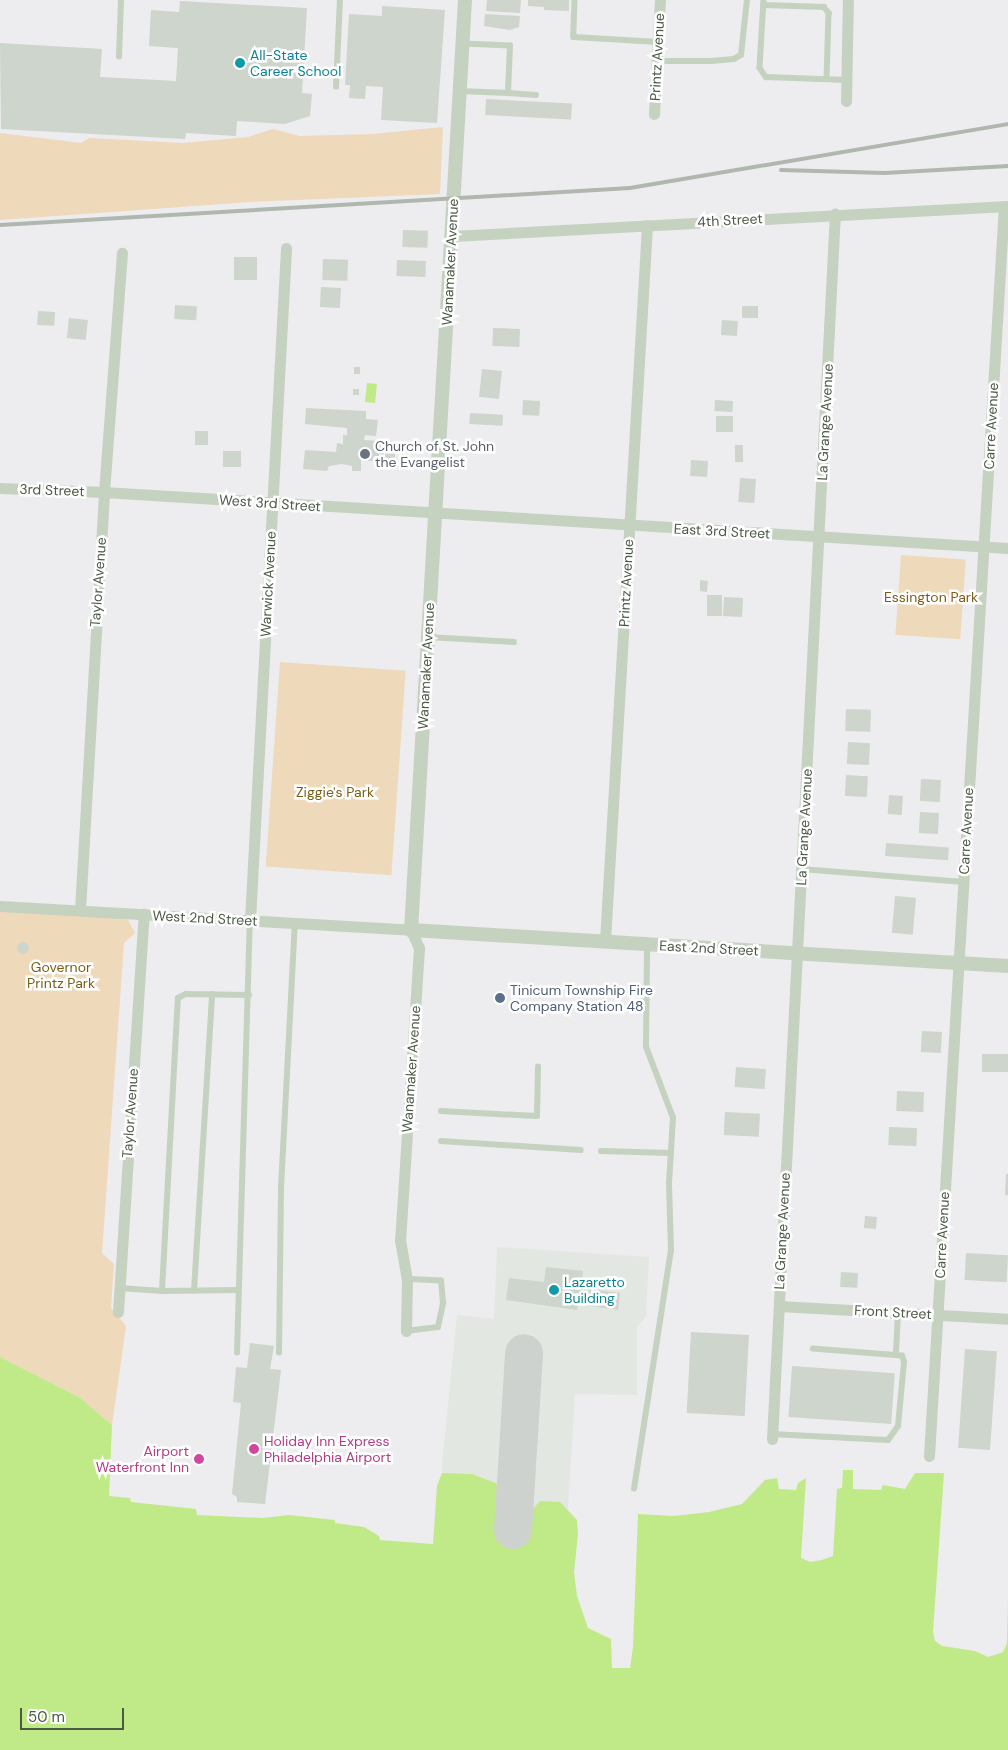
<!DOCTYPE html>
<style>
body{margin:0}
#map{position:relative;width:1008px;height:1750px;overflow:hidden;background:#edecef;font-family:"DM Sans",sans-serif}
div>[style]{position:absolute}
.airport>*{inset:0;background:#e2e8e1}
.green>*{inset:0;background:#eed9ba;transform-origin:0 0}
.water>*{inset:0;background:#c0ea88;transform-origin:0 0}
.taxiway>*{height:38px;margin:-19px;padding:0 19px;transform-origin:19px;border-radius:19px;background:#ced2cf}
.building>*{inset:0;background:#cdd5cc;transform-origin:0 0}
.round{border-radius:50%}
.service>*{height:5.5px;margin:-2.75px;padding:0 2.75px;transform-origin:2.75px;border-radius:2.75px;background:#c5d2c0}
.minor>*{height:11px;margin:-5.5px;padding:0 5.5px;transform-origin:5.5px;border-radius:5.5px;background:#c5d2c0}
.tertiary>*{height:14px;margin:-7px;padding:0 7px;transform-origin:7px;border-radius:7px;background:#c5d2c0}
.rail>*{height:4px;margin:-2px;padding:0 2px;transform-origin:2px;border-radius:2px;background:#b0b7af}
.dots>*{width:14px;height:14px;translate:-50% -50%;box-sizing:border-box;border:2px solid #fff;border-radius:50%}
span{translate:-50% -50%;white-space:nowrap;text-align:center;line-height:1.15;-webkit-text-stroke:5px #fff;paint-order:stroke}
.culture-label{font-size:14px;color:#0d838f}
.left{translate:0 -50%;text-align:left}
.street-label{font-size:14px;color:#4b5a45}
.worship-label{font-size:14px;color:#5b616d}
.park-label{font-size:14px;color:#7a5e17}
.service-label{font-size:14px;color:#4e5e75}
.hotel-label{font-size:14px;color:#b23c85}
.right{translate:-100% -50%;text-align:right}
.scale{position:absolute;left:20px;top:1708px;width:104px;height:22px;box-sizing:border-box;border:2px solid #4b5a45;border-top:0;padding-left:6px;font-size:15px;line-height:18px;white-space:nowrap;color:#4b5a45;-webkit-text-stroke:4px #fff;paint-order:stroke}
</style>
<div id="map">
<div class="airport">
<div style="clip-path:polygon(497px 1247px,649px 1257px,646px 1317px,637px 1327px,637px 1395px,575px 1394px,553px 1750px,427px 1750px,444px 1495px,442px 1465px,457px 1315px,494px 1319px)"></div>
</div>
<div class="green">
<div style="clip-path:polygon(443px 127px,440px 194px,250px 202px,0 220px,0 133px,81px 143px,89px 138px,183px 143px,248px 137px,273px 129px,300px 136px,373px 134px)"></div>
<div style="left:901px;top:555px;width:65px;height:80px;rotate:4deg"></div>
<div style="left:280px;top:662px;width:126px;height:205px;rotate:4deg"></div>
<div style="clip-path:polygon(0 910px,121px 918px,128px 920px,135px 933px,124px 943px,102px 1253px,114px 1264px,111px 1308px,126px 1326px,112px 1425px,79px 1397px,0 1357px)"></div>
</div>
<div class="water">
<div style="left:367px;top:383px;width:10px;height:19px;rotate:6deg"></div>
<div style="clip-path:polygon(0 1357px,79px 1397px,112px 1425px,109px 1496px,130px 1498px,131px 1502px,196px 1509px,197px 1515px,263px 1518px,289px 1515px,335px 1520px,335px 1523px,364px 1527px,379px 1536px,380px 1540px,433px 1544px,437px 1486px,442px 1473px,472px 1474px,498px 1484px,500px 1515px,506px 1526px,513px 1530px,540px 1501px,560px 1502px,577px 1520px,578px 1534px,574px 1572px,577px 1596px,588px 1628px,611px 1639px,612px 1668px,630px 1668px,633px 1647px,638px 1514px,674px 1516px,709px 1512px,742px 1504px,765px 1480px,777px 1478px,779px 1489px,796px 1490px,798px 1483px,806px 1478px,801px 1558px,810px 1562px,822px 1560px,833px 1556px,837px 1489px,842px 1488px,843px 1470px,853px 1470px,853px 1489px,881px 1490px,883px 1485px,905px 1489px,915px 1473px,944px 1473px,933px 1632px,935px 1641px,942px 1646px,975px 1651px,988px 1657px,1003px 1652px,1007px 1643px,1008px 1598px,1008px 1750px,0 1750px)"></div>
</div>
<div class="taxiway">
<div style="left:513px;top:1530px;width:177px;rotate:-86.4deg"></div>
</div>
<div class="building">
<div style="clip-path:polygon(487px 0,521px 0,520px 13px,486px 11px)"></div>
<div style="clip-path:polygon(528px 0,569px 0,569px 11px,544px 10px,544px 7px,528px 6px)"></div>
<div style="clip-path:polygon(180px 1px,307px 8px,302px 93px,312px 94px,310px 116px,285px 124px,237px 121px,236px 136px,186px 133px,185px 139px,1px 129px,0 43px,102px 49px,100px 77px,176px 81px,178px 48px,149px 46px,151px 10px,179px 12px)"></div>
<div style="clip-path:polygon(382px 6px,445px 10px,437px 123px,381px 120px,383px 87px,366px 86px,365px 99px,349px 98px,350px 85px,345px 85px,349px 14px,382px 16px)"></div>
<div style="clip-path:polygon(485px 14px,520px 16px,519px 27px,510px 30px,484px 26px)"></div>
<div style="left:486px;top:99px;width:86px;height:16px;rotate:3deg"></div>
<div style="left:403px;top:230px;width:25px;height:17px;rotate:2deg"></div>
<div style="left:234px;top:257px;width:23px;height:23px"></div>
<div style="left:323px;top:259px;width:25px;height:21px;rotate:2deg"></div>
<div style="left:397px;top:260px;width:29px;height:16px;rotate:2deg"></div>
<div style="left:321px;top:287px;width:20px;height:20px;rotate:3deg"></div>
<div style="left:175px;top:305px;width:22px;height:14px;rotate:3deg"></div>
<div style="left:742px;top:306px;width:16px;height:12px"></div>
<div style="left:38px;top:311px;width:17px;height:14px;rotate:3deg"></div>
<div style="left:69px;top:318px;width:19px;height:20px;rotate:6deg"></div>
<div style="left:722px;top:320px;width:16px;height:15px;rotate:4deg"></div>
<div style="left:493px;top:328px;width:27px;height:18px;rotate:2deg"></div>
<div style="left:354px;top:367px;width:6px;height:7px"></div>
<div style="left:482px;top:369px;width:20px;height:28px;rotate:6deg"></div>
<div style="left:353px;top:389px;width:6px;height:6px"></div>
<div style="left:523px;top:400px;width:17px;height:15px;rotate:3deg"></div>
<div style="left:715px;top:400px;width:18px;height:11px;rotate:3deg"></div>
<div style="clip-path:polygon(306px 408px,366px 411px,366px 419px,378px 420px,376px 436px,365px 435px,364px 440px,396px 442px,394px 468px,384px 468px,384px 462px,361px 460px,361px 471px,352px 471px,352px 466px,342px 464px,329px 466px,327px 471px,303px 469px,305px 450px,336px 452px,337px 443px,343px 444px,343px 435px,347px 435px,347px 428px,305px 424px)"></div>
<div style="left:470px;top:413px;width:33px;height:11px;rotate:3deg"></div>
<div style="left:716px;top:416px;width:17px;height:16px"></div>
<div style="left:195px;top:431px;width:13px;height:14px"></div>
<div style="left:735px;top:445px;width:8px;height:17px"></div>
<div style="left:223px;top:451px;width:18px;height:16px"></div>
<div style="left:691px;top:460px;width:17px;height:16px;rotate:3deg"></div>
<div style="left:740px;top:478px;width:16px;height:24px;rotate:4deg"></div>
<div style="clip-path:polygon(700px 580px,708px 581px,707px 592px,700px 591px)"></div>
<div style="left:707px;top:595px;width:15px;height:21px"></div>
<div style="left:724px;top:597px;width:19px;height:19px;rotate:3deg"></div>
<div style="left:846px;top:709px;width:25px;height:22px;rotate:2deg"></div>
<div style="left:848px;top:742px;width:22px;height:22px;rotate:3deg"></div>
<div style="left:846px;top:775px;width:22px;height:21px;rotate:3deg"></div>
<div style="left:921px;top:779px;width:20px;height:22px;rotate:3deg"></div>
<div style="left:889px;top:795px;width:14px;height:19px;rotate:4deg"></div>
<div style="left:920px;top:812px;width:19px;height:21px;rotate:3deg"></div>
<div style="left:886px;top:843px;width:63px;height:13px;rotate:4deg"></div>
<div style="left:895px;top:896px;width:21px;height:37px;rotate:5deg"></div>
<div class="round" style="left:17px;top:942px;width:12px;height:12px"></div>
<div style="left:922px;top:1031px;width:20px;height:21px;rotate:3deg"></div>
<div style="left:982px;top:1054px;width:26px;height:18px"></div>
<div style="left:736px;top:1067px;width:30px;height:20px;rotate:4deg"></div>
<div style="left:897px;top:1091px;width:27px;height:20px;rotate:2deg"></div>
<div style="left:725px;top:1112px;width:35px;height:23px;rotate:3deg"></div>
<div style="left:889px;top:1127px;width:28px;height:18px;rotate:2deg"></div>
<div style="clip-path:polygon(1006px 1174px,1008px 1174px,1008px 1195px,1005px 1195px)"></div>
<div style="left:865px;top:1216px;width:12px;height:12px;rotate:5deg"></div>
<div style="left:966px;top:1253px;width:42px;height:27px;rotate:3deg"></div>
<div style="clip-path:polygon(546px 1267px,583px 1271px,581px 1288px,620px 1293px,618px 1310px,578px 1304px,577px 1310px,506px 1300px,509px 1278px,544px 1282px)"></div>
<div style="left:841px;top:1272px;width:17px;height:15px;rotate:3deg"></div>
<div style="left:691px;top:1332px;width:58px;height:81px;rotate:3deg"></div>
<div style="clip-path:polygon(250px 1343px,274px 1346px,270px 1369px,281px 1370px,265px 1504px,237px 1502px,237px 1497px,232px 1494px,241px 1403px,233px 1402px,236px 1367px,247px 1368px)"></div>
<div style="left:965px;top:1349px;width:32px;height:99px;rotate:4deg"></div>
<div style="left:792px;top:1366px;width:103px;height:51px;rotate:4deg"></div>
</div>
<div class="service">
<div style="left:575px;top:0;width:37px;rotate:92deg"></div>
<div style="left:574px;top:37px;width:84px;rotate:3.4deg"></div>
<div style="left:764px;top:0;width:68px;rotate:93.4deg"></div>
<div style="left:760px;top:68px;width:11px;rotate:56deg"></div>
<div style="left:766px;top:77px;width:81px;rotate:2.1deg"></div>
<div style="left:763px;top:5px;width:61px;rotate:1.9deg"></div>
<div style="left:824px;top:7px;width:8px;rotate:50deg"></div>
<div style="left:829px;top:13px;width:66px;rotate:91.7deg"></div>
<div style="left:119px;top:57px;width:57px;rotate:-88deg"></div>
<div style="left:657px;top:61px;width:54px"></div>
<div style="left:711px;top:61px;width:23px;rotate:-5deg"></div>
<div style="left:734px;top:59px;width:8px;rotate:-30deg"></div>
<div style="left:741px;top:55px;width:55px;rotate:-83.8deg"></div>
<div style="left:336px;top:87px;width:87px;rotate:-87.4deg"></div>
<div style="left:460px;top:91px;width:48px;rotate:2.4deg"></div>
<div style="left:508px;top:93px;width:47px;rotate:-87.6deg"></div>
<div style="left:510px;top:46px;width:46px;rotate:-177.5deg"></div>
<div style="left:508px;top:93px;width:28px;rotate:4deg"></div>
<div style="left:428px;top:637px;width:86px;rotate:3.3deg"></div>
<div style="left:801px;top:869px;width:163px;rotate:4.6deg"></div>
<div style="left:441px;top:1111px;width:96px;rotate:3deg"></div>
<div style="left:537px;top:1116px;width:49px;rotate:-88.8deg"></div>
<div style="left:441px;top:1141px;width:140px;rotate:3.7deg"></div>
<div style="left:601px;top:1151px;width:70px;rotate:1.6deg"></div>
<div style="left:120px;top:1288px;width:42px;rotate:4.1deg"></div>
<div style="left:162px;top:1291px;width:293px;rotate:-86.9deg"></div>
<div style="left:178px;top:998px;width:9px;rotate:-27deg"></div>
<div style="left:186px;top:994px;width:63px;rotate:0.9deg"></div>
<div style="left:162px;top:1291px;width:76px;rotate:-0.8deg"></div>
<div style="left:194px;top:1291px;width:297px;rotate:-86.5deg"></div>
<div style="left:406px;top:1331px;width:32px;rotate:-7deg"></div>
<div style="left:438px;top:1327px;width:25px;rotate:-78deg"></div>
<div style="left:443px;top:1303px;width:22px;rotate:-95deg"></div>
<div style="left:441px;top:1281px;width:34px;rotate:-177deg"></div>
<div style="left:237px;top:1353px;width:432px;rotate:-88.3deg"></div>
<div style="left:279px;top:1353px;width:165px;rotate:-89.3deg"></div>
<div style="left:281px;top:1188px;width:265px;rotate:-87deg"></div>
<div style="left:896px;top:1353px;width:41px;rotate:-87.2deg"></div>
<div style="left:772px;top:1434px;width:116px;rotate:3deg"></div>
<div style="left:888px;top:1440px;width:17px;rotate:-54deg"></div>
<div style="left:898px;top:1426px;width:64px;rotate:-84.6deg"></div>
<div style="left:904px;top:1362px;width:6px;rotate:-108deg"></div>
<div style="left:902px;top:1356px;width:89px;rotate:-175.5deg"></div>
<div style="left:634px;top:1489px;width:241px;rotate:-81.2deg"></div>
<div style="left:671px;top:1251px;width:68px;rotate:-91.7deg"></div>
<div style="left:669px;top:1183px;width:65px;rotate:-86.5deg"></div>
<div style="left:673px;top:1118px;width:76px;rotate:-110.8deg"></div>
<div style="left:646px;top:1047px;width:103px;rotate:-89.4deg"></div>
</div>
<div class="minor">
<div style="left:846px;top:101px;width:101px;rotate:-88.9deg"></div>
<div style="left:654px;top:114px;width:114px;rotate:-87deg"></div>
<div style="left:452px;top:236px;width:557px;rotate:-3.09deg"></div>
<div style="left:0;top:488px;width:104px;rotate:2.2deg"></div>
<div style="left:104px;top:492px;width:906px;rotate:3.54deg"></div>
<div style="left:0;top:906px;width:412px;rotate:3.3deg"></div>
<div style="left:411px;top:930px;width:20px;rotate:66deg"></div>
<div style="left:419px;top:948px;width:293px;rotate:93.7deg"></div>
<div style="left:400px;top:1240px;width:40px;rotate:80deg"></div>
<div style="left:407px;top:1279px;width:52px;rotate:91.1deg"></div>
<div style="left:80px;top:910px;width:419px;rotate:-86.7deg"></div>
<div style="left:104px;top:492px;width:240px;rotate:-85.7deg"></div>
<div style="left:250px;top:920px;width:673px;rotate:-86.93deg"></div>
<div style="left:605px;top:941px;width:717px;rotate:-86.64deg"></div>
<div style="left:779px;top:1306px;width:229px;rotate:3.2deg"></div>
<div style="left:118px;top:1312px;width:399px;rotate:-86.3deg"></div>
<div style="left:772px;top:1439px;width:1227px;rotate:-87.06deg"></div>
<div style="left:929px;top:1456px;width:1252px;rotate:-86.57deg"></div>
</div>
<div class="tertiary">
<div style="left:465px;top:0;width:932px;rotate:93.32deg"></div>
<div style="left:411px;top:930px;width:598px;rotate:3.45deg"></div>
</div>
<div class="rail">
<div style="left:781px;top:170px;width:104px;rotate:1.7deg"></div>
<div style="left:885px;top:173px;width:123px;rotate:-3.3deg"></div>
<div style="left:0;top:225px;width:631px;rotate:-3.36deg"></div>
<div style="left:630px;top:188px;width:383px;rotate:-9.6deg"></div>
</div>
<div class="dots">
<div style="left:240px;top:63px;background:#0f9aa8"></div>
<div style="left:365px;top:454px;background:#6b7280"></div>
<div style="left:500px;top:998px;background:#5c6f8a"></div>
<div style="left:554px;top:1290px;background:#0f9aa8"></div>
<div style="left:254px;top:1449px;background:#d1479c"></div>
<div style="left:199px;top:1459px;background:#d1479c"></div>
</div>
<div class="culture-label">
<span class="left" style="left:250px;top:63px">All-State<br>Career School</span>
<span class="left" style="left:564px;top:1290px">Lazaretto<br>Building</span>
</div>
<div class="street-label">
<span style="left:657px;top:57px;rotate:-87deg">Printz Avenue</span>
<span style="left:730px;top:220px;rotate:-3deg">4th Street</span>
<span style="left:450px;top:262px;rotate:-87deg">Wanamaker Avenue</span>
<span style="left:825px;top:422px;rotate:-87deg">La Grange Avenue</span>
<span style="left:991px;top:426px;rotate:-87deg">Carre Avenue</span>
<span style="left:52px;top:490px;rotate:2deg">3rd Street</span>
<span style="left:270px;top:503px;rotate:4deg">West 3rd Street</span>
<span style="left:722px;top:531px;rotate:3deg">East 3rd Street</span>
<span style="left:98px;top:582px;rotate:-86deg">Taylor Avenue</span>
<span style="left:626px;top:583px;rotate:-87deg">Printz Avenue</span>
<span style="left:268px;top:584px;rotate:-87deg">Warwick Avenue</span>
<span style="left:426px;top:666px;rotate:-87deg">Wanamaker Avenue</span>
<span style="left:804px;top:827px;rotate:-87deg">La Grange Avenue</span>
<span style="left:966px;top:831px;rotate:-87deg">Carre Avenue</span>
<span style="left:205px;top:918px;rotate:3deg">West 2nd Street</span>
<span style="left:709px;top:948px;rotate:3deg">East 2nd Street</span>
<span style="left:411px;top:1069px;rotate:-86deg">Wanamaker Avenue</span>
<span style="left:130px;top:1113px;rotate:-86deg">Taylor Avenue</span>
<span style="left:782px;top:1231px;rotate:-87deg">La Grange Avenue</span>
<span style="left:942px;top:1235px;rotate:-87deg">Carre Avenue</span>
<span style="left:893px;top:1312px;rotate:3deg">Front Street</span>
</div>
<div class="worship-label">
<span class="left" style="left:375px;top:454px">Church of St. John<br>the Evangelist</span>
</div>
<div class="park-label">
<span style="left:931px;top:597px">Essington Park</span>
<span style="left:335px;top:792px">Ziggie's Park</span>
<span style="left:61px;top:975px">Governor<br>Printz Park</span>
</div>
<div class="service-label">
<span class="left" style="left:510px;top:998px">Tinicum Township Fire<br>Company Station 48</span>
</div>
<div class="hotel-label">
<span class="left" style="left:264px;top:1449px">Holiday Inn Express<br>Philadelphia Airport</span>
<span class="right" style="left:189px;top:1459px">Airport<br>Waterfront Inn</span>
</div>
<div class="scale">50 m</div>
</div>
